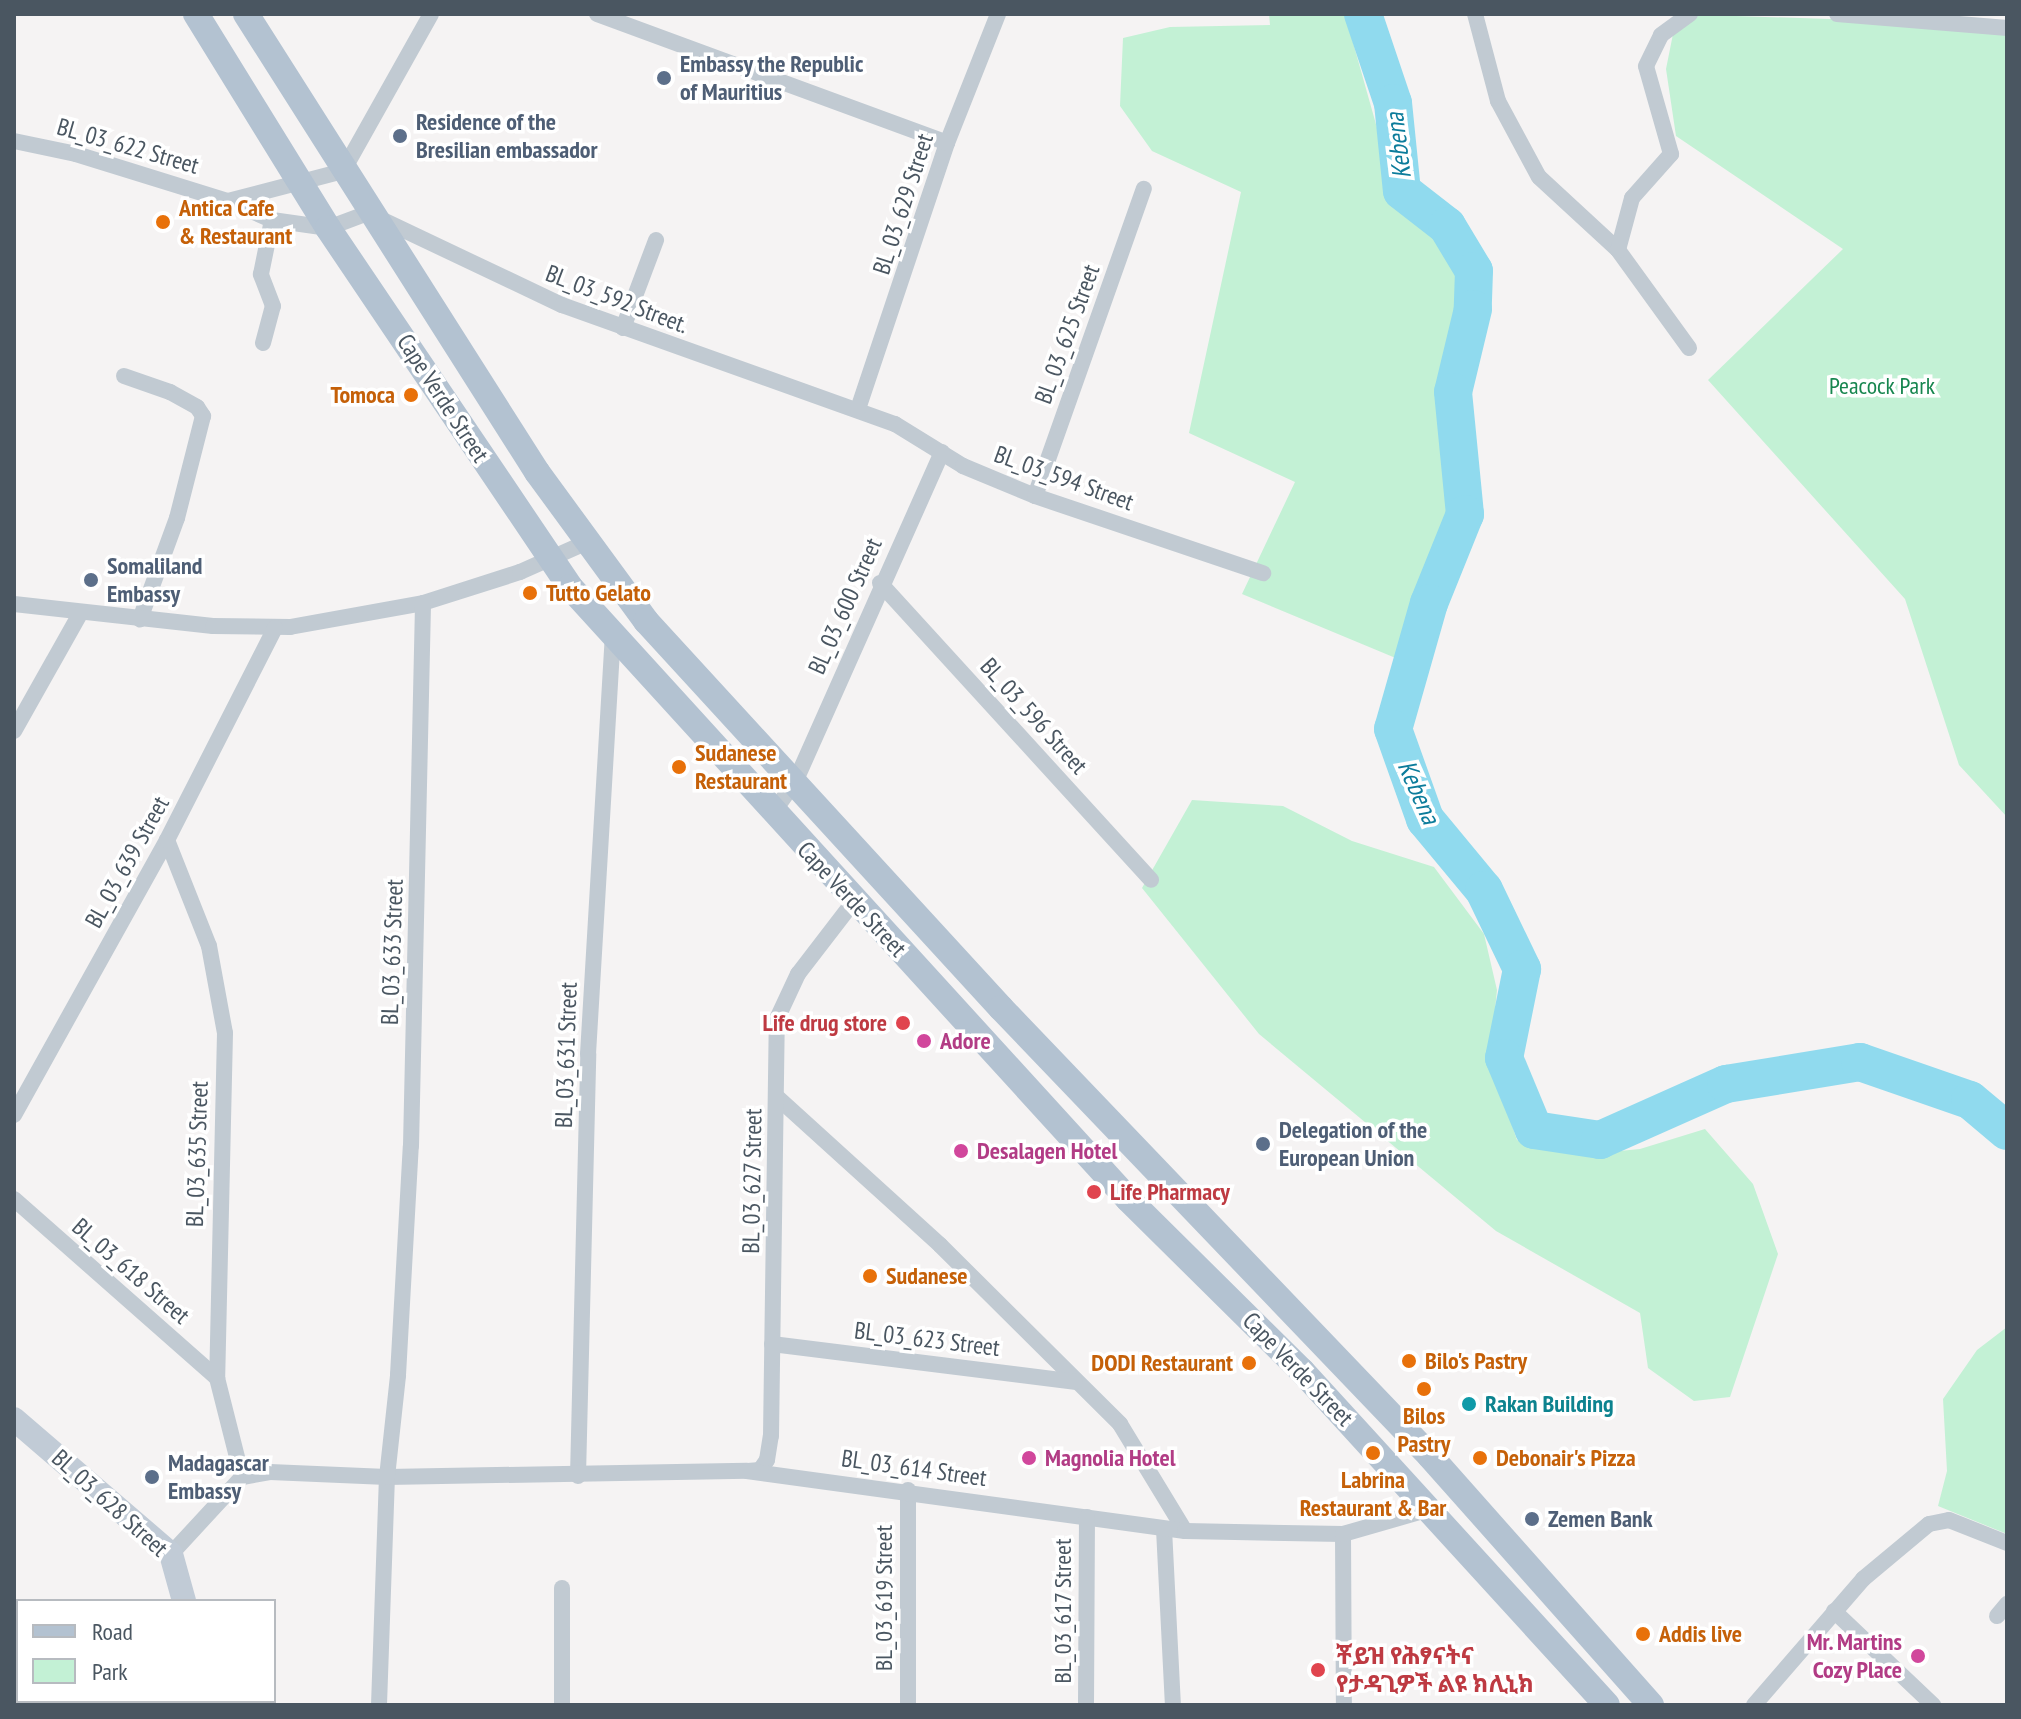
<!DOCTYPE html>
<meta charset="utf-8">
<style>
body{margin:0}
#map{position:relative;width:2021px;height:1719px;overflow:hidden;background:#f5f3f3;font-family:"PT Sans Narrow","Noto Sans Ethiopic",sans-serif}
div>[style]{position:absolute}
.green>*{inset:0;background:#c3f1d5}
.river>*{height:38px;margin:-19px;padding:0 19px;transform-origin:19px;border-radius:19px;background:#90daee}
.street>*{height:16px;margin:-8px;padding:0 8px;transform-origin:8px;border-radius:8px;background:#c1cad2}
.secondary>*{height:24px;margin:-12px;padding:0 12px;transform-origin:12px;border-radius:12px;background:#c1cbd6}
.primary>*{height:26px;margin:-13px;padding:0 13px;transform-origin:13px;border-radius:13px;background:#b3c2d1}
.dots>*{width:22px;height:22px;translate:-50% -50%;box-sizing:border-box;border:4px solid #fff;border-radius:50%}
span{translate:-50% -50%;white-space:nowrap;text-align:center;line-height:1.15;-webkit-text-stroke:7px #fff;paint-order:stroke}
.service-label{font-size:24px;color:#4e5e75;font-weight:700}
.left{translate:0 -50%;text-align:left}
.street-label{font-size:24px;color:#4a5661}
.food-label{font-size:24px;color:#c56008;font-weight:700}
.right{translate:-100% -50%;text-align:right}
.park-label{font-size:24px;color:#17864f}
.health-label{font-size:24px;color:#be3a42;font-weight:700}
.hotel-label{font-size:24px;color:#b23c85;font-weight:700}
.culture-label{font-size:24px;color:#0d838f;font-weight:700}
.water-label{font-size:26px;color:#0c7c9b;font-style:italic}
.frame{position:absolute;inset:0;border:16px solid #4a5661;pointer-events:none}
.legend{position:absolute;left:16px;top:1599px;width:260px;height:104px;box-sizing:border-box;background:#fff;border:2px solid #b7bbc0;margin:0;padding:10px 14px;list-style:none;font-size:24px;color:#4a5661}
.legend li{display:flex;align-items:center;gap:16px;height:40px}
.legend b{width:40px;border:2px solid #b7bbc0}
</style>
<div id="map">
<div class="green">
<div style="clip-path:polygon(1269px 14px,1345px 14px,1397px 199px,1440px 234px,1462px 275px,1459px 313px,1438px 393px,1452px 515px,1413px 605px,1398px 659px,1242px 594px,1295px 482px,1189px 433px,1241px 192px,1152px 151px,1120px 106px,1123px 38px,1170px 27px,1270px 25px)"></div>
<div style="clip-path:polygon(1677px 14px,2007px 25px,2007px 817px,1959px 765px,1905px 599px,1708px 380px,1843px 249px,1676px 136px,1666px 69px)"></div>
<div style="clip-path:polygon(1192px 800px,1283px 806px,1352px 841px,1434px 867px,1484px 934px,1497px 990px,1490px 1059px,1517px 1140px,1578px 1155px,1640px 1149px,1705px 1129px,1753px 1184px,1778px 1254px,1730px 1397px,1694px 1401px,1648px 1368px,1640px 1313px,1496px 1231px,1259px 1034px,1142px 888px)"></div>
<div style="clip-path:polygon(2007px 1327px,2007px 1534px,1938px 1506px,1947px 1471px,1943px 1399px,1977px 1350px)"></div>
</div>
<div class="river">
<div style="left:1363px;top:14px;width:94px;rotate:71.4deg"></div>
<div style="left:1393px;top:103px;width:88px;rotate:84.2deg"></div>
<div style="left:1402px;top:191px;width:57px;rotate:37.9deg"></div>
<div style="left:1447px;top:226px;width:52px;rotate:59deg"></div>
<div style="left:1474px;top:271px;width:38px;rotate:92deg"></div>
<div style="left:1473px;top:309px;width:85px;rotate:103.5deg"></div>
<div style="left:1453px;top:392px;width:123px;rotate:84.4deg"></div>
<div style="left:1465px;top:514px;width:96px;rotate:112deg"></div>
<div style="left:1429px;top:603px;width:131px;rotate:105.9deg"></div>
<div style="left:1393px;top:729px;width:96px;rotate:70.4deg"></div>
<div style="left:1425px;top:819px;width:92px;rotate:50.3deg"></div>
<div style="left:1484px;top:890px;width:88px;rotate:64.3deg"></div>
<div style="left:1522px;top:969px;width:91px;rotate:101.4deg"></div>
<div style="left:1504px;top:1058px;width:78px;rotate:67.4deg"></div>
<div style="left:1534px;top:1130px;width:67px;rotate:8.6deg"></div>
<div style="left:1600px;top:1140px;width:138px;rotate:-24deg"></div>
<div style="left:1726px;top:1084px;width:136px;rotate:-9.3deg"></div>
<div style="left:1860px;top:1062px;width:116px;rotate:19.1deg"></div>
<div style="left:1970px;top:1100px;width:48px;rotate:40deg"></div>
</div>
<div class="street">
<div style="left:597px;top:14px;width:373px;rotate:20.2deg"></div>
<div style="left:1475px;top:14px;width:90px;rotate:75.2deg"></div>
<div style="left:1498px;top:101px;width:86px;rotate:61.7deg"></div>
<div style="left:1539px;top:177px;width:108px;rotate:42.7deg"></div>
<div style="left:1837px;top:14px;width:171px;rotate:4.7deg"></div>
<div style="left:14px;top:141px;width:63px;rotate:11.8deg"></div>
<div style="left:76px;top:154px;width:159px;rotate:17.2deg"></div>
<div style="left:228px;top:201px;width:48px;rotate:23.4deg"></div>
<div style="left:272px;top:220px;width:57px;rotate:8.1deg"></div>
<div style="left:328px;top:228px;width:43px;rotate:-20.6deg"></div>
<div style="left:368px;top:213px;width:215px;rotate:25.4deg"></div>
<div style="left:562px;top:305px;width:354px;rotate:19.7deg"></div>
<div style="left:895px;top:424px;width:80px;rotate:31.7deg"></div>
<div style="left:963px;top:466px;width:78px;rotate:22.6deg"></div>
<div style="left:1035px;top:496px;width:241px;rotate:18.7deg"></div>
<div style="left:228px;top:201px;width:119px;rotate:-14.6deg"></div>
<div style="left:343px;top:171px;width:180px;rotate:-60.7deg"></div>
<div style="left:623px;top:328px;width:94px;rotate:-69.4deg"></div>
<div style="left:263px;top:343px;width:38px;rotate:-75deg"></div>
<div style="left:273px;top:306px;width:34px;rotate:-111deg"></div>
<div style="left:261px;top:274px;width:55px;rotate:-78.5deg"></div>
<div style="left:1689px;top:348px;width:121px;rotate:-125.9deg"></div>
<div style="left:1618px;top:250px;width:54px;rotate:-74.9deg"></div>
<div style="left:1632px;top:198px;width:59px;rotate:-48.4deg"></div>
<div style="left:1671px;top:154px;width:91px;rotate:-105.9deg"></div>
<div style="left:1646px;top:66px;width:34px;rotate:-64deg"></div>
<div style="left:1661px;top:35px;width:36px;rotate:-36deg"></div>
<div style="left:124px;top:376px;width:49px;rotate:19.2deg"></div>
<div style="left:170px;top:392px;width:31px;rotate:29deg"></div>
<div style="left:197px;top:407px;width:11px;rotate:56deg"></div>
<div style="left:203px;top:416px;width:105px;rotate:104.3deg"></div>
<div style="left:177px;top:518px;width:108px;rotate:110.1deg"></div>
<div style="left:858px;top:409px;width:280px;rotate:-71.5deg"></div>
<div style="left:947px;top:143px;width:139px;rotate:-68.4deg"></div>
<div style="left:1035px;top:496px;width:326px;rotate:-70.5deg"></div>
<div style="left:880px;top:583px;width:402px;rotate:47.6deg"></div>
<div style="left:14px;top:604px;width:200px;rotate:6.3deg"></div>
<div style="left:213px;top:626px;width:77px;rotate:0.7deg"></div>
<div style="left:290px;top:627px;width:135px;rotate:-10.2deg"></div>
<div style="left:423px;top:603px;width:102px;rotate:-17.7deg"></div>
<div style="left:520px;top:572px;width:71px;rotate:-24deg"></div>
<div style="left:14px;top:731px;width:134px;rotate:-60.6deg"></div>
<div style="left:773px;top:813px;width:40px;rotate:-55.1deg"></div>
<div style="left:796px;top:780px;width:359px;rotate:-66deg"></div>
<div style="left:167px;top:840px;width:114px;rotate:68.4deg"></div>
<div style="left:209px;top:946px;width:88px;rotate:79.6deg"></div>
<div style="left:225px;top:1033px;width:345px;rotate:91.3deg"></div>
<div style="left:217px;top:1378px;width:102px;rotate:75.8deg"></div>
<div style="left:778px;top:1098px;width:219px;rotate:42.2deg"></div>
<div style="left:940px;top:1245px;width:254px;rotate:44.8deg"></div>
<div style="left:1120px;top:1424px;width:125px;rotate:58.7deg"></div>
<div style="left:14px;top:1115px;width:315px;rotate:-60.9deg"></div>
<div style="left:167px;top:840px;width:238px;rotate:-63deg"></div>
<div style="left:14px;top:1199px;width:271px;rotate:41.4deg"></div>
<div style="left:772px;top:1344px;width:305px;rotate:7.1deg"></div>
<div style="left:748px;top:1471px;width:12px;rotate:-5deg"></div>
<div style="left:760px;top:1470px;width:12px;rotate:-55deg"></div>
<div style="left:767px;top:1460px;width:24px;rotate:-81deg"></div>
<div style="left:771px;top:1436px;width:417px;rotate:-89.2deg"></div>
<div style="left:777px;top:1019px;width:50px;rotate:-65deg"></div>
<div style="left:798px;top:974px;width:92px;rotate:-52.5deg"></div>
<div style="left:578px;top:1476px;width:422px;rotate:-88.6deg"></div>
<div style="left:588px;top:1054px;width:419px;rotate:-86.6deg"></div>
<div style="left:908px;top:1490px;width:215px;rotate:90deg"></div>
<div style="left:1164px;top:1529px;width:176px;rotate:87.1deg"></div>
<div style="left:1343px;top:1534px;width:171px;rotate:89.7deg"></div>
<div style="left:171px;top:1554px;width:105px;rotate:-47.3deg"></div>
<div style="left:242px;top:1477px;width:28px;rotate:-10deg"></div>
<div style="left:270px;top:1472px;width:117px;rotate:2.4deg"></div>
<div style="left:387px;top:1477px;width:360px;rotate:-1deg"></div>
<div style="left:747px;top:1471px;width:442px;rotate:7.8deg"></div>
<div style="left:1185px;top:1531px;width:158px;rotate:1.1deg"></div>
<div style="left:1343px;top:1534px;width:91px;rotate:-16deg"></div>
<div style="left:562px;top:1588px;width:117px;rotate:90deg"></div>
<div style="left:1834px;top:1611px;width:137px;rotate:43.5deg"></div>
<div style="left:1997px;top:1616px;width:16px;rotate:-50deg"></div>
<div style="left:379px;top:1705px;width:228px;rotate:-88deg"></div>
<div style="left:387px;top:1477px;width:103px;rotate:-83.8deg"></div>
<div style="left:398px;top:1375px;width:229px;rotate:-86.8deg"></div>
<div style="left:411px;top:1146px;width:543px;rotate:-88.73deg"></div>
<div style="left:1086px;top:1705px;width:188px;rotate:-89.7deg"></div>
<div style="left:1754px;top:1705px;width:167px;rotate:-49.1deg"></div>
<div style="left:1863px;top:1579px;width:86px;rotate:-39.8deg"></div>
<div style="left:1929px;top:1524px;width:20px;rotate:-11deg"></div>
<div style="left:1949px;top:1520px;width:62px;rotate:21.6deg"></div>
</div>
<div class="secondary">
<div style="left:14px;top:1419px;width:207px;rotate:40.7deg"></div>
<div style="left:171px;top:1554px;width:49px;rotate:74.5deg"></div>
<div style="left:173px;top:1705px;width:4px;rotate:-90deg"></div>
</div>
<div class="primary">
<div style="left:196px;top:14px;width:251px;rotate:58.3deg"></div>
<div style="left:328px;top:228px;width:433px;rotate:56deg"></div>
<div style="left:570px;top:587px;width:828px;rotate:47.64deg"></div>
<div style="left:1128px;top:1199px;width:245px;rotate:44.7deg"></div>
<div style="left:1302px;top:1371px;width:452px;rotate:47.6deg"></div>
<div style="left:246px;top:14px;width:543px;rotate:57.57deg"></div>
<div style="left:537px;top:472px;width:185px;rotate:53.8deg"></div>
<div style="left:646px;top:621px;width:525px;rotate:47.47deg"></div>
<div style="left:1001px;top:1008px;width:620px;rotate:46.24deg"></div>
<div style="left:1430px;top:1456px;width:333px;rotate:48.4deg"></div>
</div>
<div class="dots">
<div style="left:664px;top:78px;background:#5c6f8a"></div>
<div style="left:400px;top:136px;background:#5c6f8a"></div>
<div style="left:163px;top:222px;background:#e8710a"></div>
<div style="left:411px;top:395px;background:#e8710a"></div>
<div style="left:91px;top:580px;background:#5c6f8a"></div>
<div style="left:530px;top:593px;background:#e8710a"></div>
<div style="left:679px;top:767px;background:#e8710a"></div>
<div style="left:903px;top:1023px;background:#e0444e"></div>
<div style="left:924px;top:1041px;background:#d1479c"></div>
<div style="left:1263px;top:1144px;background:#5c6f8a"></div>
<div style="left:961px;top:1151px;background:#d1479c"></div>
<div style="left:1094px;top:1192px;background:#e0444e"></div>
<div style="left:870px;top:1276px;background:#e8710a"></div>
<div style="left:1409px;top:1361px;background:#e8710a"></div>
<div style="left:1249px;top:1363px;background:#e8710a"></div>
<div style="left:1424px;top:1389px;background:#e8710a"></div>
<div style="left:1469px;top:1404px;background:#0f9aa8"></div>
<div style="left:1373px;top:1453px;background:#e8710a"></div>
<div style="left:1029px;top:1458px;background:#d1479c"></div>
<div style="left:1480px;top:1458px;background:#e8710a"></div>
<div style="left:152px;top:1477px;background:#5c6f8a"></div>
<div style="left:1532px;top:1519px;background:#5c6f8a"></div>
<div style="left:1643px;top:1634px;background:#e8710a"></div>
<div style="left:1918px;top:1656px;background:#d1479c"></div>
<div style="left:1318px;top:1670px;background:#e0444e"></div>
</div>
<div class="service-label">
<span class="left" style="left:680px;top:78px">Embassy the Republic<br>of Mauritius</span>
<span class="left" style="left:416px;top:136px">Residence of the<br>Bresilian embassador</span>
<span class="left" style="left:107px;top:580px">Somaliland<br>Embassy</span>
<span class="left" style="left:1279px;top:1144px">Delegation of the<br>European Union</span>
<span class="left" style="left:168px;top:1477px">Madagascar<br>Embassy</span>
<span class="left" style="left:1548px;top:1519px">Zemen Bank</span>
</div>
<div class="street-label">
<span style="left:128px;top:146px;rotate:16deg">BL_03_622 Street</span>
<span style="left:903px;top:204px;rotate:-72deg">BL_03_629 Street</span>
<span style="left:617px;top:299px;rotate:21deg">BL_03_592 Street.</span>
<span style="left:1067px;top:334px;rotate:-70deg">BL_03_625 Street</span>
<span style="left:443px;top:398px;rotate:57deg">Cape Verde Street</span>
<span style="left:1064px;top:478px;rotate:20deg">BL_03_594 Street</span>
<span style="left:845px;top:606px;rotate:-66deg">BL_03_600 Street</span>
<span style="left:1034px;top:716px;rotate:48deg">BL_03_596 Street</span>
<span style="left:127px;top:862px;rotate:-61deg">BL_03_639 Street</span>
<span style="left:852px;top:899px;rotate:47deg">Cape Verde Street</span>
<span style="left:392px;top:952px;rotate:-88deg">BL_03_633 Street</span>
<span style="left:566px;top:1055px;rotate:-88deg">BL_03_631 Street</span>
<span style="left:197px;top:1154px;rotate:-88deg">BL_03_635 Street</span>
<span style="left:752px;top:1181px;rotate:-89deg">BL_03_627 Street</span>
<span style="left:131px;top:1271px;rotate:41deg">BL_03_618 Street</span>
<span style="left:927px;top:1339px;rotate:7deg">BL_03_623 Street</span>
<span style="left:1298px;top:1369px;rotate:46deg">Cape Verde Street</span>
<span style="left:914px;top:1468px;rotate:8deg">BL_03_614 Street</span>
<span style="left:110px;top:1503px;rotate:42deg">BL_03_628 Street</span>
<span style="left:884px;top:1598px;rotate:-90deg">BL_03_619 Street</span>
<span style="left:1063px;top:1611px;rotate:-90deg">BL_03_617 Street</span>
</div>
<div class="food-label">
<span class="left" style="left:179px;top:222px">Antica Cafe<br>&amp; Restaurant</span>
<span class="right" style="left:395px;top:395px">Tomoca</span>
<span class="left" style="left:546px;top:593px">Tutto Gelato</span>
<span class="left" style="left:695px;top:767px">Sudanese<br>Restaurant</span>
<span class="left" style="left:886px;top:1276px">Sudanese</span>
<span class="left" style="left:1425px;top:1361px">Bilo's Pastry</span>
<span class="right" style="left:1233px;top:1363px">DODI Restaurant</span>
<span style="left:1424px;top:1430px">Bilos<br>Pastry</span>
<span class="left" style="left:1496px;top:1458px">Debonair's Pizza</span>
<span style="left:1373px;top:1494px">Labrina<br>Restaurant &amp; Bar</span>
<span class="left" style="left:1659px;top:1634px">Addis live</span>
</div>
<div class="park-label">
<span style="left:1882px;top:386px">Peacock Park</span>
</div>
<div class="health-label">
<span class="right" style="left:887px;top:1023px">Life drug store</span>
<span class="left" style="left:1110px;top:1192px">Life Pharmacy</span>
<span class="left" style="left:1336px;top:1670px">ቾይዝ የሕፃናትና<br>የታዳጊዎች ልዩ ክሊኒክ</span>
</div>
<div class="hotel-label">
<span class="left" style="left:940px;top:1041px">Adore</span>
<span class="left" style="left:977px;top:1151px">Desalagen Hotel</span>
<span class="left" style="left:1045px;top:1458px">Magnolia Hotel</span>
<span class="right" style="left:1902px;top:1656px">Mr. Martins<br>Cozy Place</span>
</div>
<div class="culture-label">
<span class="left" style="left:1485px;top:1404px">Rakan Building</span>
</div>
<div class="water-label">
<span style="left:1398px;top:146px;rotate:-97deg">Kebena</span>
<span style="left:1419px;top:792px;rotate:66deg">Kebena</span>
</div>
<div class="frame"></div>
<ul class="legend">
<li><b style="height:10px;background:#b3c2d1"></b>Road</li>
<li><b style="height:22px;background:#c3f1d5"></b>Park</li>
</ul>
</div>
